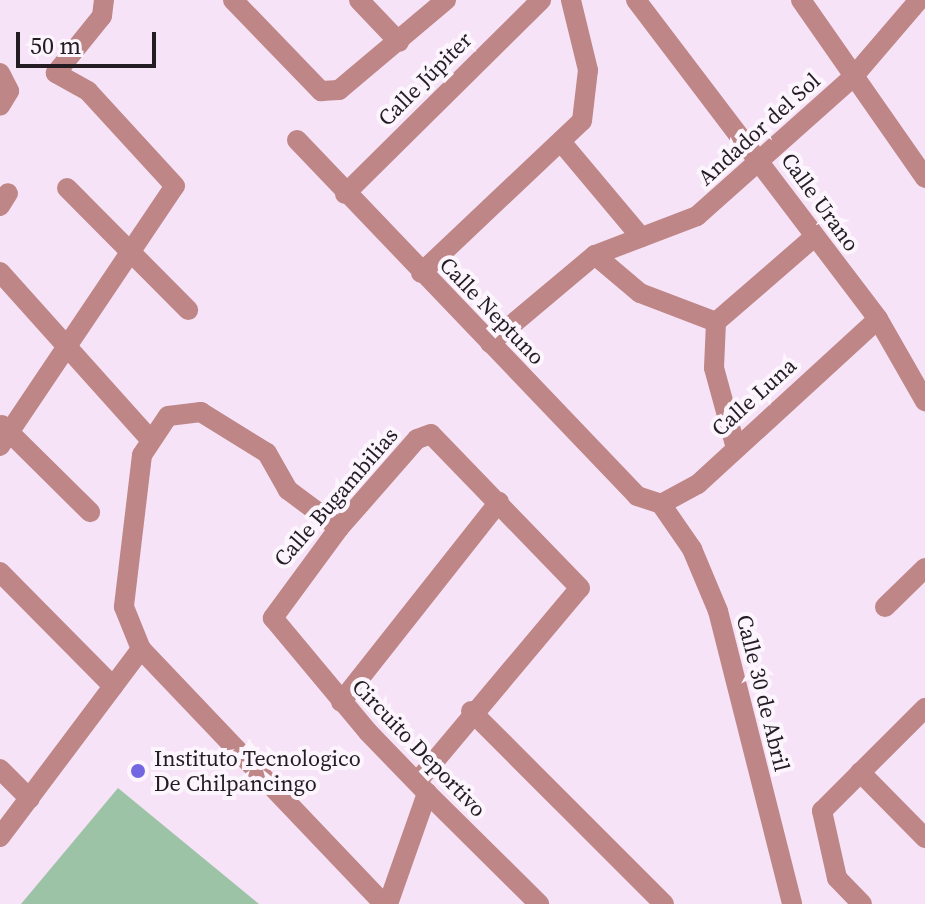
<!DOCTYPE html>
<meta charset="utf-8">
<style>
body{margin:0}
#map{position:relative;width:925px;height:904px;overflow:hidden;background:#f7e3f7;font-family:"Source Serif 4",serif}
div>[style]{position:absolute}
.green>*{inset:0;background:#9dc3a7}
.minor>*{height:20px;margin:-10px;padding:0 10px;transform-origin:10px;border-radius:10px;background:#be8687}
.dots>*{width:22px;height:22px;translate:-50% -50%;box-sizing:border-box;border:4px solid #fdf5fd;border-radius:50%}
span{translate:-50% -50%;white-space:nowrap;text-align:center;line-height:1.15;-webkit-text-stroke:8px #fdf5fd;paint-order:stroke}
.street-label{font-size:22px;color:#231c23}
.poi-label{font-size:22px;color:#231c23}
.left{translate:0 -50%;text-align:left}
.scale{position:absolute;left:16px;top:32px;width:140px;height:36px;box-sizing:border-box;border:4px solid #231c23;border-top:0;padding-left:10px;font-size:24px;line-height:28px;white-space:nowrap;color:#231c23;-webkit-text-stroke:6px #fdf5fd;paint-order:stroke}
</style>
<div id="map">
<div class="green">
<div style="clip-path:polygon(118px 788px,259px 904px,21px 904px)"></div>
</div>
<div class="minor">
<div style="left:233px;top:0;width:127px;rotate:46deg"></div>
<div style="left:321px;top:91px;width:18px;rotate:-3deg"></div>
<div style="left:339px;top:90px;width:140px;rotate:-40.1deg"></div>
<div style="left:359px;top:0;width:58px;rotate:46.4deg"></div>
<div style="left:636px;top:0;width:400px;rotate:52.8deg"></div>
<div style="left:878px;top:319px;width:95px;rotate:60.2deg"></div>
<div style="left:801px;top:0;width:217px;rotate:55.1deg"></div>
<div style="left:0;top:73px;width:20px;rotate:63deg"></div>
<div style="left:9px;top:91px;width:17px;rotate:121deg"></div>
<div style="left:297px;top:140px;width:492px;rotate:46.3deg"></div>
<div style="left:637px;top:496px;width:25px;rotate:18deg"></div>
<div style="left:562px;top:143px;width:123px;rotate:50deg"></div>
<div style="left:67px;top:188px;width:172px;rotate:45.2deg"></div>
<div style="left:345px;top:194px;width:276px;rotate:-44.7deg"></div>
<div style="left:0;top:206px;width:15px;rotate:-58deg"></div>
<div style="left:595px;top:255px;width:59px;rotate:40.2deg"></div>
<div style="left:640px;top:293px;width:81px;rotate:20.9deg"></div>
<div style="left:716px;top:322px;width:46px;rotate:92.5deg"></div>
<div style="left:714px;top:368px;width:80px;rotate:74.7deg"></div>
<div style="left:0;top:272px;width:226px;rotate:48.1deg"></div>
<div style="left:421px;top:273px;width:221px;rotate:-43.4deg"></div>
<div style="left:582px;top:121px;width:51px;rotate:-83.3deg"></div>
<div style="left:588px;top:70px;width:72px;rotate:-103.7deg"></div>
<div style="left:716px;top:322px;width:130px;rotate:-40.9deg"></div>
<div style="left:490px;top:343px;width:137px;rotate:-40deg"></div>
<div style="left:595px;top:255px;width:109px;rotate:-20.9deg"></div>
<div style="left:697px;top:216px;width:209px;rotate:-41.7deg"></div>
<div style="left:853px;top:77px;width:101px;rotate:-49.4deg"></div>
<div style="left:2px;top:425px;width:124px;rotate:44.7deg"></div>
<div style="left:0;top:446px;width:313px;rotate:-56.1deg"></div>
<div style="left:175px;top:186px;width:129px;rotate:-132.5deg"></div>
<div style="left:88px;top:91px;width:37px;rotate:-151deg"></div>
<div style="left:56px;top:73px;width:73px;rotate:-51.1deg"></div>
<div style="left:102px;top:16px;width:16px;rotate:-83deg"></div>
<div style="left:661px;top:504px;width:55px;rotate:55.4deg"></div>
<div style="left:692px;top:549px;width:67px;rotate:67.2deg"></div>
<div style="left:718px;top:611px;width:302px;rotate:75.8deg"></div>
<div style="left:661px;top:504px;width:42px;rotate:-28.4deg"></div>
<div style="left:698px;top:484px;width:244px;rotate:-42.5deg"></div>
<div style="left:339px;top:528px;width:64px;rotate:-143.3deg"></div>
<div style="left:288px;top:490px;width:43px;rotate:-119.6deg"></div>
<div style="left:267px;top:453px;width:78px;rotate:-148.2deg"></div>
<div style="left:201px;top:412px;width:33px;rotate:173deg"></div>
<div style="left:168px;top:416px;width:47px;rotate:123.7deg"></div>
<div style="left:142px;top:455px;width:153px;rotate:96.8deg"></div>
<div style="left:124px;top:607px;width:45px;rotate:68deg"></div>
<div style="left:141px;top:649px;width:352px;rotate:46.4deg"></div>
<div style="left:0;top:572px;width:161px;rotate:45.3deg"></div>
<div style="left:885px;top:607px;width:56px;rotate:-44.3deg"></div>
<div style="left:341px;top:702px;width:255px;rotate:-51.7deg"></div>
<div style="left:471px;top:711px;width:273px;rotate:45deg"></div>
<div style="left:0;top:769px;width:42px;rotate:45deg"></div>
<div style="left:860px;top:772px;width:93px;rotate:45.4deg"></div>
<div style="left:417px;top:782px;width:253px;rotate:-50deg"></div>
<div style="left:580px;top:588px;width:214px;rotate:-134.1deg"></div>
<div style="left:431px;top:434px;width:15px;rotate:160deg"></div>
<div style="left:417px;top:439px;width:118px;rotate:131.2deg"></div>
<div style="left:339px;top:528px;width:112px;rotate:126.3deg"></div>
<div style="left:273px;top:618px;width:148px;rotate:50.2deg"></div>
<div style="left:368px;top:732px;width:85px;rotate:46deg"></div>
<div style="left:427px;top:793px;width:158px;rotate:44.7deg"></div>
<div style="left:0;top:837px;width:235px;rotate:-53.1deg"></div>
<div style="left:388px;top:904px;width:118px;rotate:-70.6deg"></div>
<div style="left:862px;top:904px;width:36px;rotate:-134deg"></div>
<div style="left:837px;top:878px;width:69px;rotate:-102.6deg"></div>
<div style="left:822px;top:811px;width:146px;rotate:-45deg"></div>
</div>
<div class="dots">
<div style="left:138px;top:771px;background:#7266e1"></div>
</div>
<div class="street-label">
<span style="left:425px;top:79px;rotate:-45deg">Calle Júpiter</span>
<span style="left:759px;top:129px;rotate:-42deg">Andador del Sol</span>
<span style="left:820px;top:202px;rotate:54deg">Calle Urano</span>
<span style="left:492px;top:311px;rotate:46deg">Calle Neptuno</span>
<span style="left:754px;top:397px;rotate:-42deg">Calle Luna</span>
<span style="left:336px;top:497px;rotate:-49deg">Calle Bugambilias</span>
<span style="left:763px;top:693px;rotate:76deg">Calle 30 de Abril</span>
<span style="left:419px;top:748px;rotate:46deg">Circuito Deportivo</span>
</div>
<div class="poi-label">
<span class="left" style="left:154px;top:771px">Instituto Tecnologico<br>De Chilpancingo</span>
</div>
<div class="scale">50 m</div>
</div>
